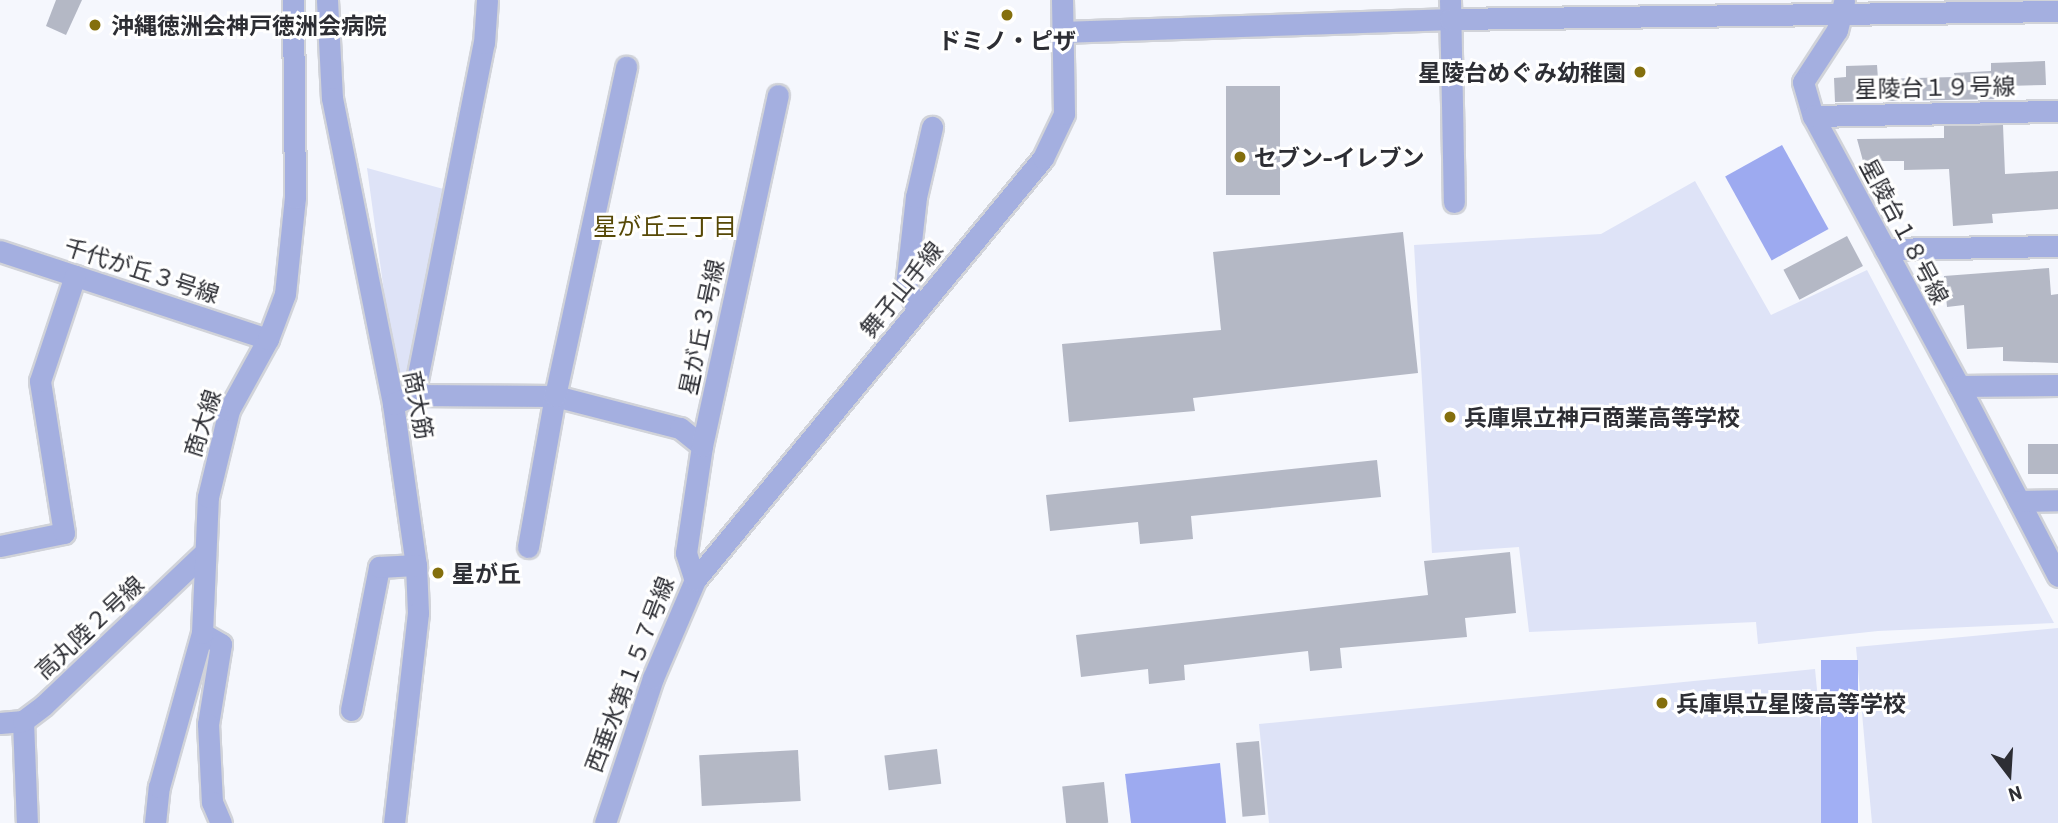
<!DOCTYPE html>
<meta charset="utf-8">
<style>
body{margin:0}
#map{position:relative;width:2058px;height:823px;overflow:hidden;background:#f5f7fd;font-family:Barlow,"Noto Sans JP",sans-serif}
div>[style]{position:absolute}
.green>*{inset:0;background:#dee3f7}
.forest>*{inset:0;background:#a1aff4;transform-origin:0 0}
.water>*{inset:0;background:#9daaf0;transform-origin:0 0}
.building>*{inset:0;background:#b4b8c5;transform-origin:0 0}
.roads{filter:drop-shadow(2px 0 #d1d3d9) drop-shadow(-2px 0 #d1d3d9) drop-shadow(0 2px #d1d3d9) drop-shadow(0 -2px #d1d3d9)}
.minor>*{height:21px;margin:-10.5px;padding:0 10.5px;transform-origin:10.5px;border-radius:10.5px;background:#a4afe0}
.dots>*{width:19px;height:19px;translate:-50% -50%;box-sizing:border-box;border:4px solid #fff;border-radius:50%}
span{translate:-50% -50%;white-space:nowrap;text-align:center;line-height:1.15;-webkit-text-stroke:6px #fff;paint-order:stroke}
.poi-label{font-size:23px;color:#2d2e34;font-weight:700}
.left{translate:0 -50%;text-align:left}
.right{translate:-100% -50%;text-align:right}
.street-label{font-size:23px;color:#2d2e34}
.neighbourhood-label{font-size:24px;color:#564806}
.north{position:absolute;left:1974px;top:739px;width:70px;height:70px;-webkit-text-stroke:5px #fff;paint-order:stroke;rotate:163deg;font-size:19px;font-weight:700;line-height:28px;text-align:center;color:#2d2e34}
.north::after{content:'';display:block;margin:auto;width:24px;height:32px;background:#2d2e34;clip-path:polygon(50% 0,100% 100%,50% 72%,0 100%)}
</style>
<div id="map">
<div class="green">
<div style="clip-path:polygon(367px 168px,447px 190px,408px 390px,398px 394px)"></div>
<div style="clip-path:polygon(1695px 181px,1771px 315px,1867px 270px,2054px 623px,1878px 631px,1758px 644px,1756px 622px,1529px 632px,1519px 547px,1432px 553px,1414px 245px,1601px 234px)"></div>
<div style="clip-path:polygon(2058px 628px,2058px 823px,1872px 823px,1856px 647px)"></div>
<div style="clip-path:polygon(1815px 669px,1830px 823px,1269px 823px,1259px 724px)"></div>
</div>
<div class="forest">
<div style="left:1821px;top:660px;width:37px;height:164px"></div>
</div>
<div class="water">
<div style="left:1782px;top:145px;width:96px;height:65px;rotate:61deg"></div>
<div style="clip-path:polygon(1220px 763px,1226px 823px,1131px 823px,1125px 774px)"></div>
</div>
<div class="building">
<div style="clip-path:polygon(56px 0,82px 0,66px 35px,46px 26px)"></div>
<div style="clip-path:polygon(2045px 61px,2046px 85px,2006px 86px,2002px 99px,1835px 102px,1834px 78px,1846px 77px,1846px 66px,1877px 65px,1878px 79px,1955px 77px,1954px 73px,1991px 71px,1991px 63px)"></div>
<div style="left:1226px;top:86px;width:54px;height:109px"></div>
<div style="clip-path:polygon(2003px 125px,2005px 174px,2058px 171px,2058px 209px,1992px 214px,1993px 223px,1953px 226px,1949px 169px,1904px 170px,1904px 161px,1863px 161px,1857px 139px,1944px 138px,1944px 126px)"></div>
<div style="clip-path:polygon(1403px 232px,1418px 373px,1193px 398px,1195px 411px,1069px 422px,1062px 344px,1221px 330px,1213px 252px)"></div>
<div style="left:1847px;top:236px;width:34px;height:72px;rotate:62deg"></div>
<div style="clip-path:polygon(2049px 268px,2051px 295px,2058px 294px,2058px 363px,2003px 361px,2003px 347px,1967px 349px,1964px 305px,1947px 307px,1944px 276px)"></div>
<div style="left:2028px;top:444px;width:30px;height:30px"></div>
<div style="clip-path:polygon(1377px 460px,1381px 497px,1191px 516px,1193px 539px,1140px 544px,1138px 522px,1050px 531px,1046px 495px)"></div>
<div style="clip-path:polygon(1510px 552px,1516px 613px,1465px 618px,1467px 637px,1340px 648px,1342px 668px,1310px 671px,1308px 651px,1184px 665px,1185px 680px,1149px 684px,1148px 669px,1081px 677px,1076px 635px,1428px 595px,1424px 561px)"></div>
<div style="left:1259px;top:741px;width:74px;height:23px;rotate:85deg"></div>
<div style="left:937px;top:749px;width:35px;height:53px;rotate:83deg"></div>
<div style="left:798px;top:750px;width:51px;height:99px;rotate:87deg"></div>
<div style="left:1104px;top:782px;width:41px;height:42px;rotate:84deg"></div>
</div>
<div class="roads">
<div class="minor">
<div style="left:327px;top:0;width:98px;rotate:87.1deg"></div>
<div style="left:332px;top:98px;width:312px;rotate:78.7deg"></div>
<div style="left:393px;top:404px;width:163px;rotate:81.9deg"></div>
<div style="left:416px;top:565px;width:48px;rotate:87.6deg"></div>
<div style="left:418px;top:613px;width:211px;rotate:96.5deg"></div>
<div style="left:1450px;top:0;width:202px;rotate:88.9deg"></div>
<div style="left:1844px;top:2px;width:29px;rotate:104deg"></div>
<div style="left:1837px;top:30px;width:62px;rotate:123.2deg"></div>
<div style="left:1803px;top:82px;width:35px;rotate:74deg"></div>
<div style="left:1813px;top:116px;width:307px;rotate:61.6deg"></div>
<div style="left:1959px;top:386px;width:99px;rotate:-0.6deg"></div>
<div style="left:1063px;top:32px;width:387px;rotate:-1.9deg"></div>
<div style="left:1450px;top:19px;width:608px;rotate:-0.75deg"></div>
<div style="left:1813px;top:116px;width:245px;rotate:-1.2deg"></div>
<div style="left:1885px;top:249px;width:173px;rotate:-1deg"></div>
<div style="left:0;top:251px;width:282px;rotate:18.2deg"></div>
<div style="left:918px;top:310px;width:27px;rotate:-117deg"></div>
<div style="left:906px;top:286px;width:90px;rotate:-83.6deg"></div>
<div style="left:916px;top:197px;width:72px;rotate:-77.1deg"></div>
<div style="left:1959px;top:386px;width:214px;rotate:62.5deg"></div>
<div style="left:414px;top:395px;width:359px;rotate:-78.8deg"></div>
<div style="left:484px;top:43px;width:43px;rotate:-86deg"></div>
<div style="left:393px;top:404px;width:23px;rotate:-23deg"></div>
<div style="left:414px;top:395px;width:141px;rotate:0.4deg"></div>
<div style="left:555px;top:396px;width:129px;rotate:14.4deg"></div>
<div style="left:680px;top:428px;width:28px;rotate:39deg"></div>
<div style="left:702px;top:446px;width:108px;rotate:98.5deg"></div>
<div style="left:686px;top:553px;width:28px;rotate:72deg"></div>
<div style="left:702px;top:446px;width:359px;rotate:-77.8deg"></div>
<div style="left:2019px;top:501px;width:39px;rotate:-1deg"></div>
<div style="left:0;top:546px;width:65px;rotate:-11.5deg"></div>
<div style="left:64px;top:533px;width:154px;rotate:-99deg"></div>
<div style="left:40px;top:381px;width:111px;rotate:-71.6deg"></div>
<div style="left:528px;top:547px;width:153px;rotate:-79.9deg"></div>
<div style="left:555px;top:396px;width:337px;rotate:-77.8deg"></div>
<div style="left:202px;top:633px;width:22px;rotate:30deg"></div>
<div style="left:221px;top:644px;width:81px;rotate:99.2deg"></div>
<div style="left:208px;top:724px;width:78px;rotate:87.1deg"></div>
<div style="left:212px;top:802px;width:23px;rotate:67deg"></div>
<div style="left:351px;top:710px;width:146px;rotate:-78.9deg"></div>
<div style="left:379px;top:567px;width:37px;rotate:-3deg"></div>
<div style="left:23px;top:721px;width:102px;rotate:87.8deg"></div>
<div style="left:0;top:723px;width:23px;rotate:-5deg"></div>
<div style="left:23px;top:721px;width:26px;rotate:-37deg"></div>
<div style="left:44px;top:705px;width:222px;rotate:-43.5deg"></div>
<div style="left:155px;top:823px;width:36px;rotate:-84deg"></div>
<div style="left:159px;top:787px;width:160px;rotate:-74.4deg"></div>
<div style="left:202px;top:633px;width:136px;rotate:-87.5deg"></div>
<div style="left:208px;top:497px;width:89px;rotate:-76.4deg"></div>
<div style="left:229px;top:410px;width:81px;rotate:-61.2deg"></div>
<div style="left:268px;top:339px;width:48px;rotate:-69.3deg"></div>
<div style="left:285px;top:294px;width:97px;rotate:-84.1deg"></div>
<div style="left:295px;top:198px;width:198px;rotate:-90.6deg"></div>
<div style="left:605px;top:823px;width:153px;rotate:-71.7deg"></div>
<div style="left:653px;top:678px;width:107px;rotate:-66.8deg"></div>
<div style="left:695px;top:580px;width:547px;rotate:-50.49deg"></div>
<div style="left:1043px;top:158px;width:49px;rotate:-64.5deg"></div>
<div style="left:1064px;top:114px;width:114px;rotate:-91deg"></div>
</div>
</div>
<div class="dots">
<div style="left:1007px;top:15px;background:#846f0d"></div>
<div style="left:95px;top:25px;background:#846f0d"></div>
<div style="left:1640px;top:72px;background:#846f0d"></div>
<div style="left:1240px;top:157px;background:#846f0d"></div>
<div style="left:1450px;top:417px;background:#846f0d"></div>
<div style="left:438px;top:573px;background:#846f0d"></div>
<div style="left:1662px;top:703px;background:#846f0d"></div>
</div>
<div class="poi-label">
<span class="left" style="left:111px;top:25px">沖縄徳洲会神戸徳洲会病院</span>
<span style="left:1007px;top:40px">ドミノ・ピザ</span>
<span class="right" style="left:1626px;top:72px">星陵台めぐみ幼稚園</span>
<span class="left" style="left:1254px;top:157px">セブン-イレブン</span>
<span class="left" style="left:1464px;top:417px">兵庫県立神戸商業高等学校</span>
<span class="left" style="left:452px;top:573px">星が丘</span>
<span class="left" style="left:1676px;top:703px">兵庫県立星陵高等学校</span>
</div>
<div class="street-label">
<span style="left:1935px;top:87px;rotate:-1deg">星陵台１９号線</span>
<span style="left:1905px;top:231px;rotate:62deg">星陵台１８号線</span>
<span style="left:142px;top:270px;rotate:18deg">千代が丘３号線</span>
<span style="left:901px;top:289px;rotate:-51deg">舞子山手線</span>
<span style="left:701px;top:327px;rotate:-78deg">星が丘３号線</span>
<span style="left:419px;top:405px;rotate:79deg">商大筋</span>
<span style="left:202px;top:423px;rotate:-72deg">商大線</span>
<span style="left:89px;top:627px;rotate:-43deg">高丸陸２号線</span>
<span style="left:629px;top:674px;rotate:-69deg">西垂水第１５７号線</span>
</div>
<div class="neighbourhood-label">
<span style="left:665px;top:226px">星が丘三丁目</span>
</div>
<div class="north">N</div>
</div>
